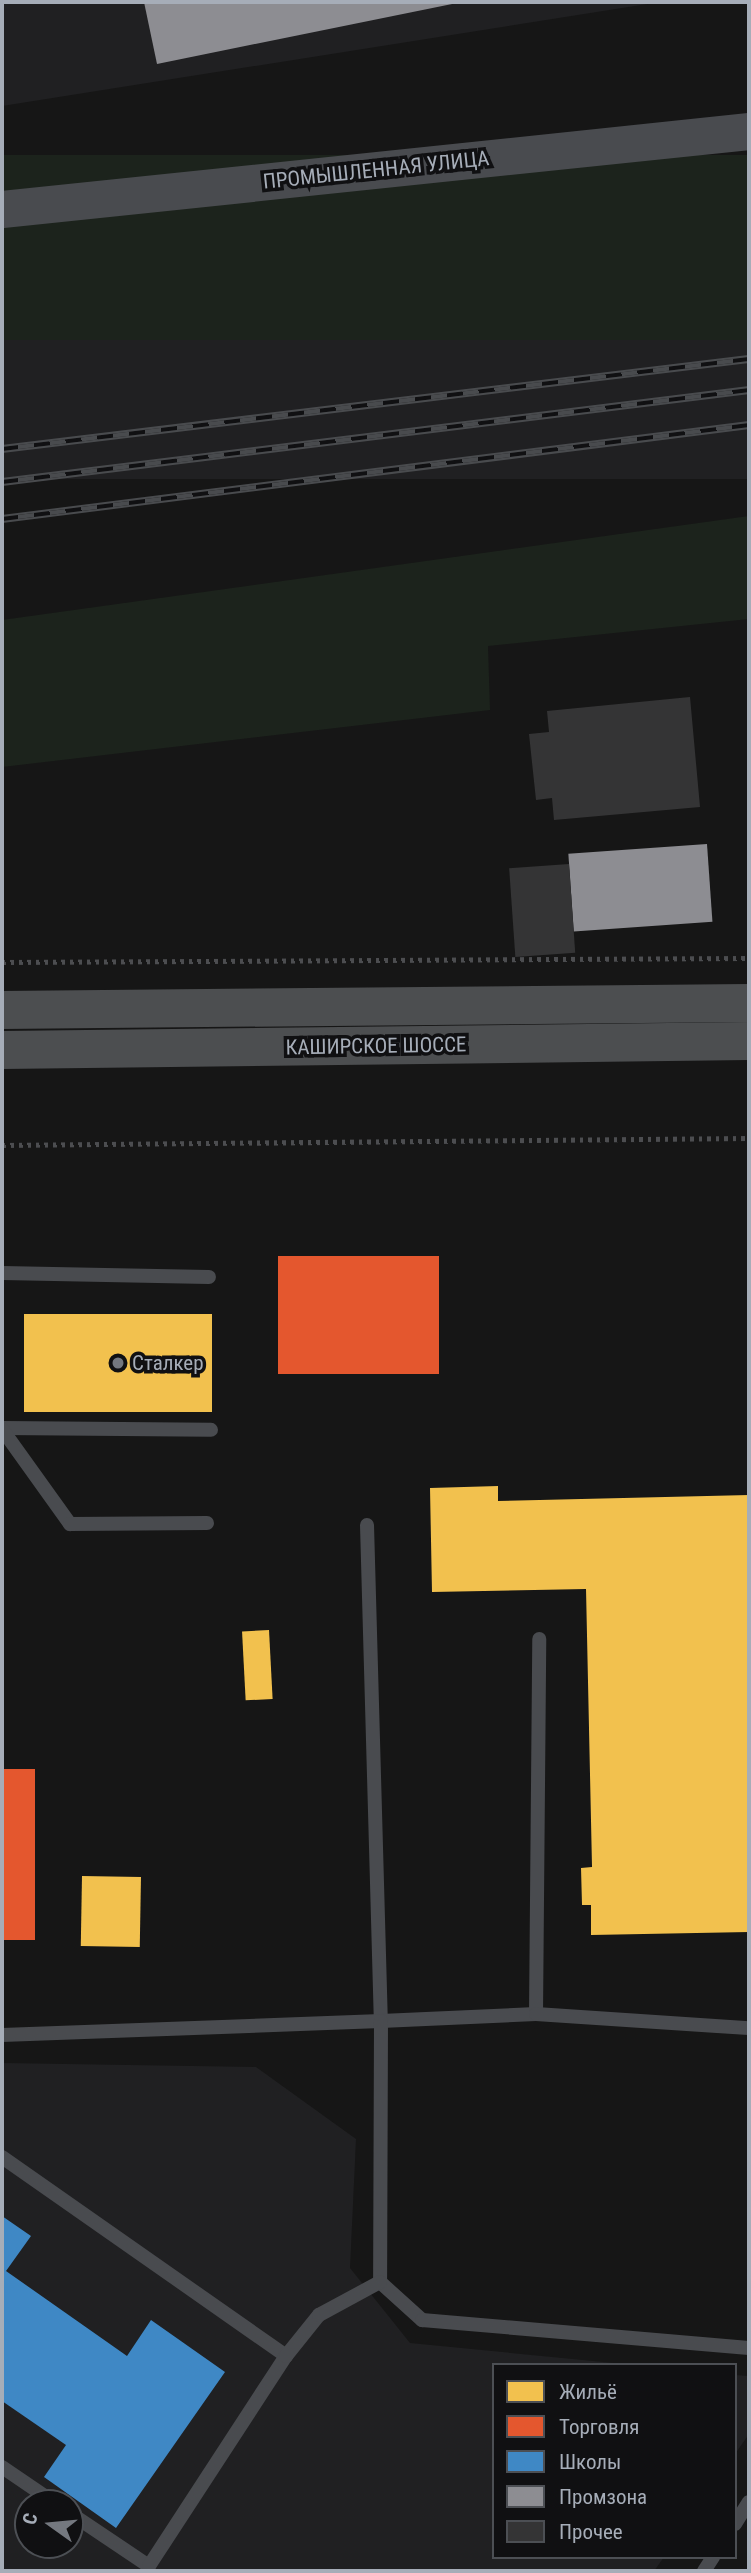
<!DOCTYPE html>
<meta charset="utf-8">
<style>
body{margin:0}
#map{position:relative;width:751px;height:2573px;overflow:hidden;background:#161616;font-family:"Roboto Condensed",sans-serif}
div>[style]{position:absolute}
.built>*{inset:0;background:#202022;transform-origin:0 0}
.green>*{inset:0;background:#1c231c;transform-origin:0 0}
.homes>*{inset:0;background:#f2c14e;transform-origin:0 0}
.shops>*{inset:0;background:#e4572e;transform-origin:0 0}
.schools>*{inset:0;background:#3f88c5}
.industry>*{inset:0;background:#8d8d92;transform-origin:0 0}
.building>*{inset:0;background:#343435;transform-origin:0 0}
.path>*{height:4.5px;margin-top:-2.25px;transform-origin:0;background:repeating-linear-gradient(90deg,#4c4d50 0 3.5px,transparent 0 8.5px)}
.service>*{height:14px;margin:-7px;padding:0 7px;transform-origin:7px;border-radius:7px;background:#494b4f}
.tertiary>*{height:37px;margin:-18.5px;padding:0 18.5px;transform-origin:18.5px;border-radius:18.5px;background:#494b4f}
.primary>*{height:38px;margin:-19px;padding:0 19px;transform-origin:19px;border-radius:19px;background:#4c4e50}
.rail>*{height:8px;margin-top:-4px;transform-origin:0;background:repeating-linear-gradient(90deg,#101012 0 16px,#494b4e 0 32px);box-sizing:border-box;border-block:2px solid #494b4e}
.dots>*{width:19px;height:19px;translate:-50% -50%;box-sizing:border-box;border:4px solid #101012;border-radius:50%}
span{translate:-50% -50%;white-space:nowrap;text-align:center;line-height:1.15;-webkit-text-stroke:7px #101012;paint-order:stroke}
.street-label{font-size:21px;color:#a6adb8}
.poi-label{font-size:21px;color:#a6adb8}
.left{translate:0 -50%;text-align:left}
.frame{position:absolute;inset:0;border:4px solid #a6adb8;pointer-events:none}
.legend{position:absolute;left:492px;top:2363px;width:245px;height:196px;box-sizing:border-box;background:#101012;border:2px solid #4c4f54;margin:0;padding:9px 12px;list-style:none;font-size:21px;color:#a6adb8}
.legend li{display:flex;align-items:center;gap:14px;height:35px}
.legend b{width:35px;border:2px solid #4c4f54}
.north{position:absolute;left:14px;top:2489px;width:70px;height:70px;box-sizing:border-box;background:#101012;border:2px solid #4c4f54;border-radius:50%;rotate:285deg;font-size:19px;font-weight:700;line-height:28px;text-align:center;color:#a6adb8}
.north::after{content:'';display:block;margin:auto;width:24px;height:32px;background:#74787f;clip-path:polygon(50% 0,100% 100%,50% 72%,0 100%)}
</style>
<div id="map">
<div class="built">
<div style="clip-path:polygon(2px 2px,660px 2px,2px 106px)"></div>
<div style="left:749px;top:340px;width:139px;height:753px;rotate:90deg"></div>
<div style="clip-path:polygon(evenodd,2px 2063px,256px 2067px,356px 2139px,350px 2268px,410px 2343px,634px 2365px,494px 2365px,494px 2557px,664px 2557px,654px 2571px,2px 2571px,2px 2063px,28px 2503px,70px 2503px,70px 2545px,28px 2545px,28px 2503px)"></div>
<div style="clip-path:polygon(735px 2375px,749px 2376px,749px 2434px,735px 2454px)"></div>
</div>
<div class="green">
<div style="left:749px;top:155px;width:185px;height:751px;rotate:90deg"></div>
<div style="clip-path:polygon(749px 516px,749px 619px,488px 646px,490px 710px,2px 767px,2px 620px)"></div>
</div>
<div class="homes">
<div style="left:24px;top:1314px;width:188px;height:98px"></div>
<div style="clip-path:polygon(498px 1486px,498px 1501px,749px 1495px,749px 1932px,591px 1935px,591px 1905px,582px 1905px,581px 1868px,592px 1867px,586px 1589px,432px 1592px,430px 1488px)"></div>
<div style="left:269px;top:1630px;width:69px;height:27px;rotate:87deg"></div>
<div style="left:82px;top:1876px;width:59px;height:70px;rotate:1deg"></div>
</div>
<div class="shops">
<div style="left:278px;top:1256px;width:161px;height:118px"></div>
<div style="left:2px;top:1769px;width:33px;height:171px"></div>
</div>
<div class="schools">
<div style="clip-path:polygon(2px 2216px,31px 2236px,6px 2271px,127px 2356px,151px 2320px,225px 2372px,116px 2528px,44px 2477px,66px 2445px,2px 2401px)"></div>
</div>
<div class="industry">
<div style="clip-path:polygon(144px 2px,457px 2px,457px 3px,157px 64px)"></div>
<div style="left:707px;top:844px;width:78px;height:139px;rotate:86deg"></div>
</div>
<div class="building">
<div style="clip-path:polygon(690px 697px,700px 807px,554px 820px,552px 798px,536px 800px,529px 734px,549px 732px,547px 711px)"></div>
<div style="left:569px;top:864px;width:89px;height:60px;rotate:86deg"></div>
</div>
<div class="path">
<div style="left:2px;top:962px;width:747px;rotate:-0.31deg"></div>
<div style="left:2px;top:1145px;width:747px;rotate:-0.54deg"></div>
</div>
<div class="service">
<div style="left:2px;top:1273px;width:207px;rotate:1.1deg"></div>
<div style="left:2px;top:1428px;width:209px;rotate:0.5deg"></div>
<div style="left:2px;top:1429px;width:117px;rotate:54.4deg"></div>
<div style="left:70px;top:1524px;width:137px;rotate:-0.4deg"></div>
<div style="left:367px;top:1525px;width:496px;rotate:88.4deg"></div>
<div style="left:381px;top:2021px;width:155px;rotate:-2.6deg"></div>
<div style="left:536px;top:2014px;width:375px;rotate:-89.5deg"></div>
<div style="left:536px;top:2014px;width:213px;rotate:3.8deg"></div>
<div style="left:2px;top:2035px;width:379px;rotate:-2.1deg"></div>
<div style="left:381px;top:2021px;width:261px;rotate:90.2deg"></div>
<div style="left:380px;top:2282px;width:57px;rotate:42.1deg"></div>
<div style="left:422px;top:2320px;width:328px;rotate:4.9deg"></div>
<div style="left:2px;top:2157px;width:347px;rotate:35deg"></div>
<div style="left:2px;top:2467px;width:64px;rotate:34.2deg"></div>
<div style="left:70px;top:2513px;width:95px;rotate:33.9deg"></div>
<div style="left:149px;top:2566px;width:251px;rotate:-56.9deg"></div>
<div style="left:286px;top:2356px;width:53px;rotate:-51.2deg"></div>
<div style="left:319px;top:2315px;width:69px;rotate:-28.4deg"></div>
<div style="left:735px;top:2524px;width:26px;rotate:-58deg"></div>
<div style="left:704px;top:2571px;width:17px;rotate:-57deg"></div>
</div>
<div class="tertiary">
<div style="left:2px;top:209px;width:751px;rotate:-5.96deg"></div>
</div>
<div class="primary">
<div style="left:2px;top:1010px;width:747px;rotate:-0.54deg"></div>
<div style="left:2px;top:1050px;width:747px;rotate:-0.69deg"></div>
</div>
<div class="rail">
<div style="left:2px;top:449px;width:752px;rotate:-6.87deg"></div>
<div style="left:2px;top:482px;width:753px;rotate:-7.02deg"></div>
<div style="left:2px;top:519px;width:753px;rotate:-7.17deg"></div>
</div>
<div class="dots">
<div style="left:118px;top:1363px;background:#74787f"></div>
</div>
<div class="street-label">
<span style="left:376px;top:170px;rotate:-6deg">ПРОМЫШЛЕННАЯ УЛИЦА</span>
<span style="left:376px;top:1046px;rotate:-1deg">КАШИРСКОЕ ШОССЕ</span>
</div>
<div class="poi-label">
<span class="left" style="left:132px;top:1363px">Сталкер</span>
</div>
<div class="frame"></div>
<ul class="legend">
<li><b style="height:19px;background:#f2c14e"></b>Жильё</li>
<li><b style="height:19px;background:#e4572e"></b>Торговля</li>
<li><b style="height:19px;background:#3f88c5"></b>Школы</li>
<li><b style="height:19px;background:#8d8d92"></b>Промзона</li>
<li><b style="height:19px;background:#343435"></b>Прочее</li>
</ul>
<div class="north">С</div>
</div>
